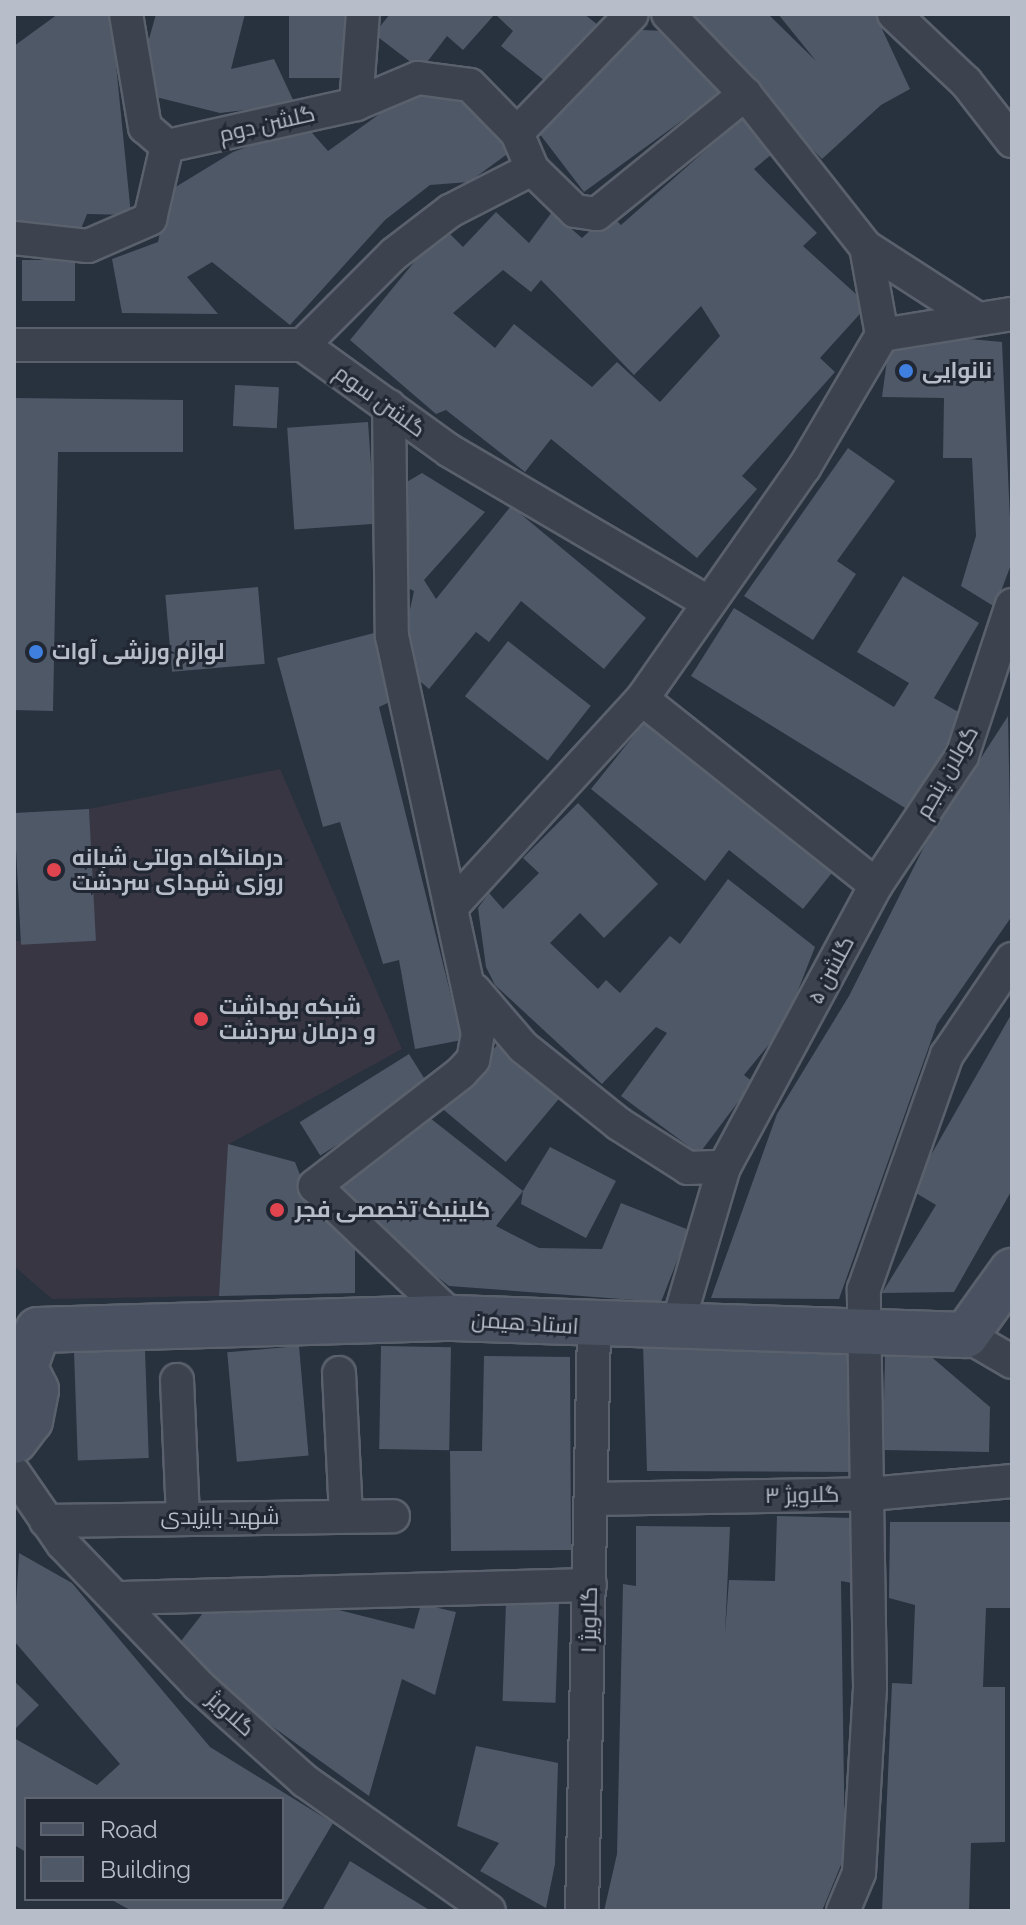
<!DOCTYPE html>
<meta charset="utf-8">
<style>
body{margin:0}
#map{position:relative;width:1026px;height:1925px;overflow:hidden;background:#28313e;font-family:Raleway,Cairo,sans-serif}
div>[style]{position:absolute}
.medical>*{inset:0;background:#383643}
.building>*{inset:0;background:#4f5867;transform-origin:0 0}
.roads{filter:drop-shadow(2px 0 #5a616c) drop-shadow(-2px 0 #5a616c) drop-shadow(0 2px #5a616c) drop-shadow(0 -2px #5a616c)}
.street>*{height:32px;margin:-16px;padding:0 16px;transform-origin:16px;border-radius:16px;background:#3c434e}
.secondary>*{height:44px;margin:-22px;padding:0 22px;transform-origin:22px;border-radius:22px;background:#4a5261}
.dots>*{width:22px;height:22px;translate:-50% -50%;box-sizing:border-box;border:4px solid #212834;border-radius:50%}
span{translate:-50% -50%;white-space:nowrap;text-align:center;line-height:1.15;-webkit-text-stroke:6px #212834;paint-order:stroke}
.street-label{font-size:22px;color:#b8bec9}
.poi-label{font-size:22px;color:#b8bec9;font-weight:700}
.left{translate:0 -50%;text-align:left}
.frame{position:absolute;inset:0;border:16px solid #b8bec9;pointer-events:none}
.legend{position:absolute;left:24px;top:1797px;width:260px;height:104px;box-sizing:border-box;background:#212834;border:2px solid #5d6470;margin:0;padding:10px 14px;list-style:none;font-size:24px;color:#b8bec9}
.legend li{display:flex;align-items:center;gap:16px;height:40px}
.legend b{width:40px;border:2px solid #5d6470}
</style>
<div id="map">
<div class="medical">
<div style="clip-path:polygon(280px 769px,402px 1049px,229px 1144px,219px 1296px,52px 1299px,14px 1266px,15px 941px,95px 940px,89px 809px)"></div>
</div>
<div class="building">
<div style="clip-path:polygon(58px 14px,111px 14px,131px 215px,87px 214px,81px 229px,14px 230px,14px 46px)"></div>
<div style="clip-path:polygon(156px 14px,245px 14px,231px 69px,274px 59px,295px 104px,220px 113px,148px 95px,144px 57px)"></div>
<div style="left:289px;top:14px;width:58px;height:64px"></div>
<div style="clip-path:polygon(390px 14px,495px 14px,463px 50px,447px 36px,421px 70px,374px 34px)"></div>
<div style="clip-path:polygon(495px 14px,584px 14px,598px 25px,550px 85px,501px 46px,513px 31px)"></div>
<div style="clip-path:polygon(680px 14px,768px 14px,816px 61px,778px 14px,875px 14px,910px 89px,881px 105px,822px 159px)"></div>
<div style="clip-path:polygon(642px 30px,666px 31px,720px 93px,584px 192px,539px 133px)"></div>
<div style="clip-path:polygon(469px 94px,510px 152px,469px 182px,430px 185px,385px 220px,290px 325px,212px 262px,187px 277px,218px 314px,122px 313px,112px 259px,158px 242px,169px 191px,233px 152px,306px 126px,328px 151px,406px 95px)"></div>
<div style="clip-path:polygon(evenodd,742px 118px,772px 154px,754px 169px,817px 233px,803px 246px,868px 305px,820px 358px,835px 372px,742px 476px,757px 489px,697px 558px,551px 439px,525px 472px,446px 410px,436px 414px,350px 340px,443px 227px,463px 247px,496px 212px,529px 243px,552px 212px,582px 238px,609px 213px,621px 225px,742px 118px,503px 270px,531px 292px,541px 280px,634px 375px,701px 306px,720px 336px,660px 402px,617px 362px,592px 387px,514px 324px,495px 348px,453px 313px,503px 270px)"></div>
<div style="left:22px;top:260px;width:53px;height:41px"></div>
<div style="clip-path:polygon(927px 335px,1002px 342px,1012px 562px,995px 607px,961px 586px,976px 536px,972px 458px,943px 458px,944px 398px,882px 397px,889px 345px)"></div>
<div style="left:235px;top:385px;width:44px;height:41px;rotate:3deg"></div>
<div style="clip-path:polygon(14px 398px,183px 400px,183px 452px,58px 452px,53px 711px,14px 710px)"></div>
<div style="left:368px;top:422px;width:102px;height:81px;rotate:86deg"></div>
<div style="clip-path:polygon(848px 448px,895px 481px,837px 561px,856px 574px,813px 640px,744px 596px)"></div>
<div style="clip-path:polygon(422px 473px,485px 512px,424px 580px,436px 599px,511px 506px,646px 618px,604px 669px,521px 601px,489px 642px,476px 632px,429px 689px,414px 676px,406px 628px,414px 591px,403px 586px,405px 483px)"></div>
<div style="clip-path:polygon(903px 576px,979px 623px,934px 698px,967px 717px,910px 811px,691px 676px,734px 608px,894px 707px,909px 683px,857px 652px)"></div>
<div style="left:258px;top:587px;width:77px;height:93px;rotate:85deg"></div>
<div style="clip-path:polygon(374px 633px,392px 701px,379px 707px,462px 1040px,415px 1049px,399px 960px,383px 964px,340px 822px,323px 827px,277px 658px)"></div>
<div style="left:508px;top:641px;width:105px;height:70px;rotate:38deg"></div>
<div style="clip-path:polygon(1008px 716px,1012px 916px,937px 1024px,839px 1299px,711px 1298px,777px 1114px,849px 996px,925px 845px)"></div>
<div style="clip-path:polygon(647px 719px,835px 869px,803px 909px,729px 850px,705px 881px,591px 789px)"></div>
<div style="clip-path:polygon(578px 803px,658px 884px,604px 938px,580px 913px,550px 943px,598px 989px,606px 980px,620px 993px,670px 936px,680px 944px,728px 879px,815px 947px,784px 1026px,744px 1075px,753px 1082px,699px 1154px,621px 1096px,667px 1033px,656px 1027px,602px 1084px,495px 985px,486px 967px,478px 908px,489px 893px,503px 909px,539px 873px,523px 858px)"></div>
<div style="left:89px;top:809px;width:132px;height:75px;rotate:87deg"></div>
<div style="clip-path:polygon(1012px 1013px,1012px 1190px,954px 1292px,882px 1293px,936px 1205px,911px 1190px)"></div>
<div style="left:497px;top:1045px;width:82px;height:84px;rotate:40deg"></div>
<div style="left:409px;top:1054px;width:39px;height:129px;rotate:58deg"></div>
<div style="clip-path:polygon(430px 1118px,523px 1191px,550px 1147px,616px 1181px,586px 1238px,521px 1204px,523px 1191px,496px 1226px,539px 1248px,602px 1249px,621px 1203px,689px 1230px,661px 1302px,449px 1286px,383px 1235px,334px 1188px)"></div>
<div style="clip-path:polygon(228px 1144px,295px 1162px,304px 1185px,355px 1234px,355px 1293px,219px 1296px)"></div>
<div style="clip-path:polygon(836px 1343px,851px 1358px,852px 1472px,647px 1471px,643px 1345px)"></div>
<div style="left:299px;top:1346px;width:110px;height:72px;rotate:85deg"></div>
<div style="left:381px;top:1346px;width:70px;height:103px;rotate:1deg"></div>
<div style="left:145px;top:1350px;width:108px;height:71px;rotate:88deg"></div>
<div style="clip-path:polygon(885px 1354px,928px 1354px,990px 1407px,989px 1452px,883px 1450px)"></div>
<div style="clip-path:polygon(484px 1356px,570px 1357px,571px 1550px,451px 1551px,450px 1451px,482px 1451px)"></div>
<div style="clip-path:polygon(777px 1516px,854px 1518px,852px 1583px,841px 1581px,845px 1855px,822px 1911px,604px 1911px,617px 1854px,623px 1584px,636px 1586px,636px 1526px,730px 1527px,725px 1634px,729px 1580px,775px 1581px)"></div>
<div style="clip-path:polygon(890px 1522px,1012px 1522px,1012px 1608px,986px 1608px,983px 1687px,1005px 1687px,1005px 1842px,971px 1843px,969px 1911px,882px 1911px,892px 1683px,912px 1684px,915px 1605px,889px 1598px)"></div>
<div style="clip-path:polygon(19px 1553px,72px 1583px,210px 1747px,333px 1823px,281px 1911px,132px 1911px,110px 1899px,282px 1899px,282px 1799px,26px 1799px,26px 1852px,14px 1845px,14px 1738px,97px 1785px,120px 1764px,14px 1641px)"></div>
<div style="left:506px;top:1602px;width:53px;height:99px;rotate:2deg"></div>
<div style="clip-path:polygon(421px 1604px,456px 1612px,435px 1695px,402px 1679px,369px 1796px,241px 1704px,181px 1641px,203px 1613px,339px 1610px,414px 1629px)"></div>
<div style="clip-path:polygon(14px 1681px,39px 1705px,14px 1730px)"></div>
<div style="clip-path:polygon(476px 1746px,558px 1763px,555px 1864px,546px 1908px,480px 1871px,499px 1843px,457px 1826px)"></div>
<div style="clip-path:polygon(350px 1861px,400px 1892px,431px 1911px,322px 1911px)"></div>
</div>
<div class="roads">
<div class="street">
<div style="left:126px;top:14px;width:115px;rotate:80.5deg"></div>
<div style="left:145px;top:127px;width:29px;rotate:41deg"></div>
<div style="left:894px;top:14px;width:99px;rotate:43.4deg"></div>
<div style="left:966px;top:82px;width:75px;rotate:52.1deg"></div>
<div style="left:356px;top:104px;width:90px;rotate:-85.6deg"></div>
<div style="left:517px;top:133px;width:165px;rotate:-46deg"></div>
<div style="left:14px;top:238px;width:74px;rotate:6.2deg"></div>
<div style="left:88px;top:246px;width:68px;rotate:-23.5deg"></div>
<div style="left:150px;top:219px;width:75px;rotate:-76.9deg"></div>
<div style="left:167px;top:146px;width:194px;rotate:-12.5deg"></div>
<div style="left:356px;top:104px;width:67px;rotate:-22.8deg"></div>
<div style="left:418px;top:78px;width:52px;rotate:7.7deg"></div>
<div style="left:470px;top:85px;width:67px;rotate:45.6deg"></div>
<div style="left:517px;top:133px;width:39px;rotate:67deg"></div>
<div style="left:866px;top:247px;width:131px;rotate:32.8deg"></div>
<div style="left:882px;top:335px;width:132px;rotate:-9.2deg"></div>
<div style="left:14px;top:345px;width:289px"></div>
<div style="left:303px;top:345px;width:181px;rotate:35.8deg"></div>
<div style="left:450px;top:451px;width:298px;rotate:30.4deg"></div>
<div style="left:303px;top:345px;width:129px;rotate:-45deg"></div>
<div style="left:394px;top:254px;width:71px;rotate:-37.5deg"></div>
<div style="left:450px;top:211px;width:92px;rotate:-27.1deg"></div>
<div style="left:532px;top:169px;width:60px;rotate:44.3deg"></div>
<div style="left:575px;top:211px;width:22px;rotate:8deg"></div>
<div style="left:597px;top:214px;width:191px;rotate:-39deg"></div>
<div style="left:389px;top:406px;width:230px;rotate:89.3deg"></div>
<div style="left:392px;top:636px;width:406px;rotate:77.8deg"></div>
<div style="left:478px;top:1033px;width:27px;rotate:100deg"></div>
<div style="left:473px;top:1060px;width:18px;rotate:133deg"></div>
<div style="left:461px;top:1073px;width:185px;rotate:142.3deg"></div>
<div style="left:315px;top:1186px;width:191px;rotate:43.7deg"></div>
<div style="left:642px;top:699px;width:299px;rotate:38.5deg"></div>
<div style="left:876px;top:885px;width:320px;rotate:118.3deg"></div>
<div style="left:724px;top:1167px;width:170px;rotate:106.4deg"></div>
<div style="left:876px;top:885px;width:155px;rotate:-56.3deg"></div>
<div style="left:962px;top:756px;width:159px;rotate:-71.7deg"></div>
<div style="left:455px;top:903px;width:277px;rotate:-47.5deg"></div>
<div style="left:642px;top:699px;width:282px;rotate:-55deg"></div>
<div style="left:804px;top:468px;width:154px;rotate:-59.6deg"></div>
<div style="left:882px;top:335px;width:89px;rotate:-100.3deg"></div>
<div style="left:866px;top:247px;width:195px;rotate:-128.3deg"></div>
<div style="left:745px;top:94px;width:111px;rotate:-133.9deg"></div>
<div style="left:474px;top:990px;width:75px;rotate:49.3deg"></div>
<div style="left:523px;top:1047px;width:123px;rotate:38.7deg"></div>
<div style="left:619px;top:1124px;width:82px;rotate:32.5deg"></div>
<div style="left:688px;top:1168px;width:36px;rotate:-2deg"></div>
<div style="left:966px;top:1335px;width:53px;rotate:30.4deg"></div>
<div style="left:339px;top:1373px;width:143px;rotate:87.2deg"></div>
<div style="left:177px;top:1380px;width:137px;rotate:87.5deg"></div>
<div style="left:14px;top:1473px;width:86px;rotate:55.4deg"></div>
<div style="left:63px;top:1544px;width:195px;rotate:46.2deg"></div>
<div style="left:198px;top:1685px;width:144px;rotate:41.9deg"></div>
<div style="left:305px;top:1781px;width:225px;rotate:35.2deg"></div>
<div style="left:591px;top:1499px;width:279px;rotate:-1deg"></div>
<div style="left:870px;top:1494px;width:143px;rotate:-5.2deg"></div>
<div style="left:46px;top:1521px;width:347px;rotate:-0.8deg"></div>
<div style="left:120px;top:1598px;width:470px;rotate:-1.6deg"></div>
<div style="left:582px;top:1911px;width:583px;rotate:-88.82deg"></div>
<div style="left:843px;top:1911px;width:41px;rotate:-67.2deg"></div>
<div style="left:859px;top:1873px;width:186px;rotate:-86.6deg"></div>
<div style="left:870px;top:1687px;width:398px;rotate:-90.9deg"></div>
<div style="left:864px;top:1289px;width:248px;rotate:-70.5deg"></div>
<div style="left:947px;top:1055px;width:116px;rotate:-55.9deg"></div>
</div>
<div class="secondary">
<div style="left:14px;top:1346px;width:49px;rotate:63.4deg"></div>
<div style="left:36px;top:1390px;width:31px;rotate:101deg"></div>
<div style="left:30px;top:1420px;width:26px;rotate:127deg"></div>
<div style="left:27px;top:1361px;width:33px;rotate:-70deg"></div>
<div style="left:38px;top:1330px;width:415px;rotate:-1.7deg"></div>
<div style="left:453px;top:1318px;width:513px;rotate:1.9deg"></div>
<div style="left:966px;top:1335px;width:79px;rotate:-54.3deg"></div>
</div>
</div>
<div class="dots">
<div style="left:906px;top:371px;background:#3f7fe0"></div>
<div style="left:36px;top:652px;background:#3f7fe0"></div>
<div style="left:54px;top:870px;background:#e0444e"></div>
<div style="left:201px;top:1019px;background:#e0444e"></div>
<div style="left:277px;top:1210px;background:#e0444e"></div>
</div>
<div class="street-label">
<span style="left:267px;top:124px;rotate:-13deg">گلشن دوم</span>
<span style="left:380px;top:401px;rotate:36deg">گلشن سوم</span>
<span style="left:947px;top:772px;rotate:-60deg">گولان پنجم</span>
<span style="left:831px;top:970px;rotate:-62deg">گلشن ۵</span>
<span style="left:525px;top:1323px;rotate:4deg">استاد هیمن</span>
<span style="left:802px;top:1495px;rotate:-1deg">گلاویژ ۳</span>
<span style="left:220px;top:1517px">شهید بایزیدی</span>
<span style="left:589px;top:1620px;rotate:-89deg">گلاویژ ۱</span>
<span style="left:231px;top:1714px;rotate:42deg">گلاویژ</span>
</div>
<div class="poi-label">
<span class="left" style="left:922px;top:371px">نانوایی</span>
<span class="left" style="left:52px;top:652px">لوازم ورزشی آوات</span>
<span class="left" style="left:72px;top:870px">درمانگاه دولتی شبانه<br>روزی شهدای سردشت</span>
<span class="left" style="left:219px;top:1019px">شبکه بهداشت<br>و درمان سردشت</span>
<span class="left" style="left:295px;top:1210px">کلینیک تخصصی فجر</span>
</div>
<div class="frame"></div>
<ul class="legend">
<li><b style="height:10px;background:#4a5261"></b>Road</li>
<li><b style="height:22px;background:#4f5867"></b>Building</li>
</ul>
</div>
